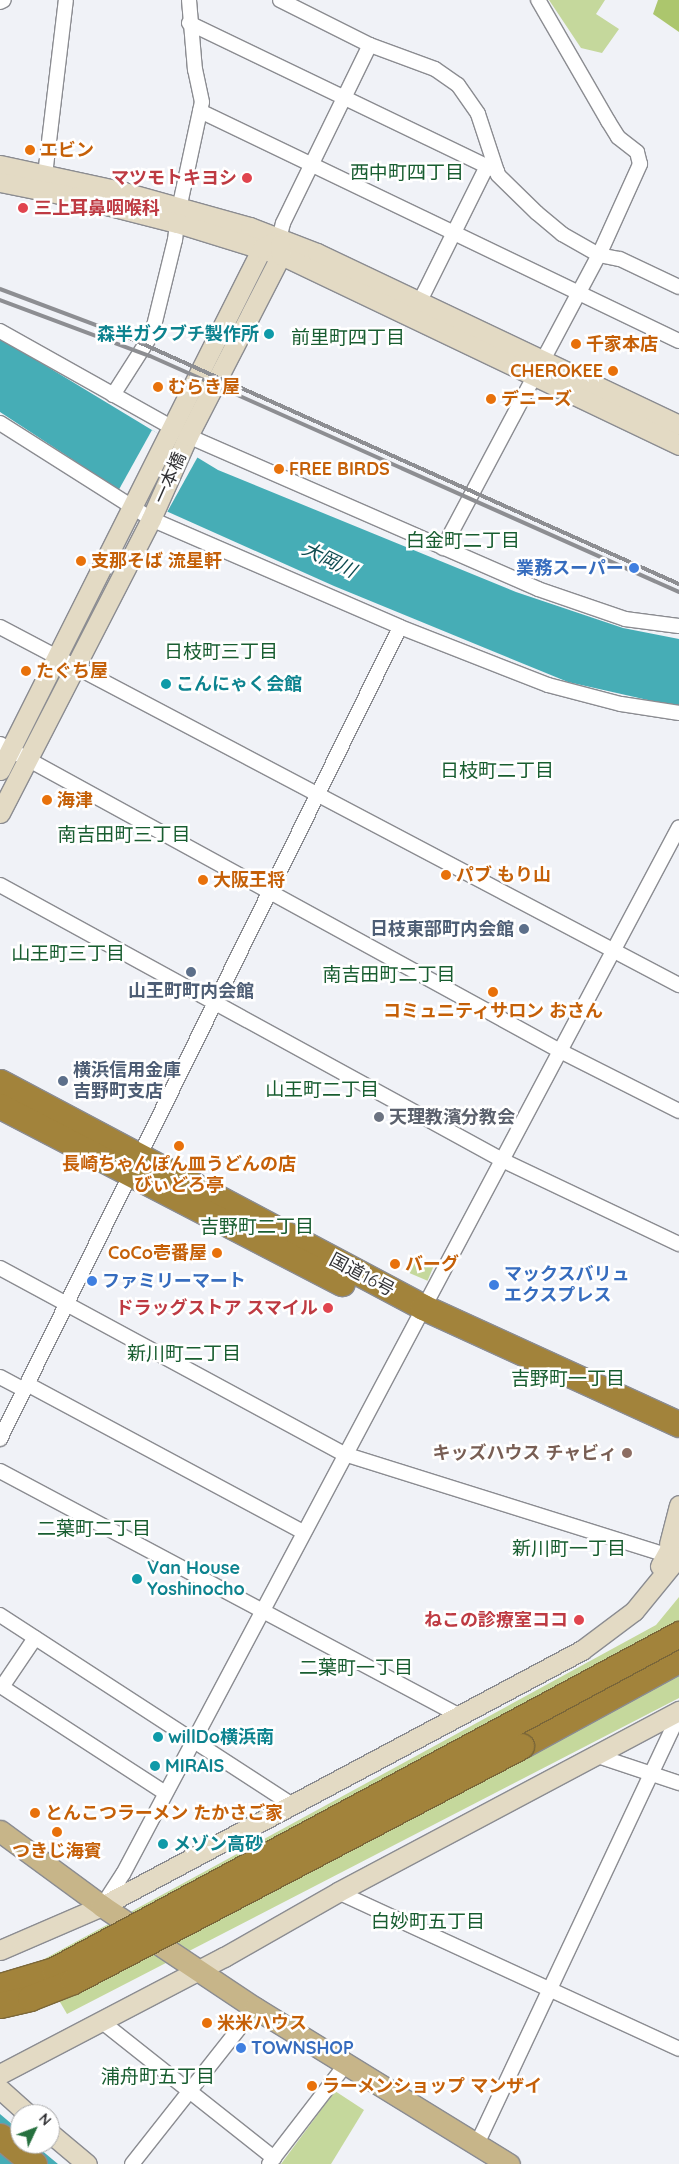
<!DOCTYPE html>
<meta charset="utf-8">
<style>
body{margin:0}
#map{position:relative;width:679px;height:2164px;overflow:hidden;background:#f0f2f7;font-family:Quicksand,"Noto Sans JP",sans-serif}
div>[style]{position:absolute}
.green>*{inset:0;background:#c5d89c;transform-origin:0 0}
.forest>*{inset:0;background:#acc66d}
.water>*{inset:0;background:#46adb6}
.pier>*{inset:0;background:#f0f2f7;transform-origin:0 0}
.roads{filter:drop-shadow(1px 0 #8b8c91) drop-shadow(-1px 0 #8b8c91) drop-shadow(0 1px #8b8c91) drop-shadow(0 -1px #8b8c91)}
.street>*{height:14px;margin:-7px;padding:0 7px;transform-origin:7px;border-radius:7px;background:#fff}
.secondary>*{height:19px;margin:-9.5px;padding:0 9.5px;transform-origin:9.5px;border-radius:9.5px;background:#e3dac4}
.primary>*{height:21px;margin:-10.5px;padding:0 10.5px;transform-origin:10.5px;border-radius:10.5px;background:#c7b589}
.highway>*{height:25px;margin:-12.5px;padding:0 12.5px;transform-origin:12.5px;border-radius:12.5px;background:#a2833b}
.rail>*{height:4px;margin:-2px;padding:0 2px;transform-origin:2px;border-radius:2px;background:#8d8e92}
.bridges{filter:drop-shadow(1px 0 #7b6739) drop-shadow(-1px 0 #7b6739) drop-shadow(0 1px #7b6739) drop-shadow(0 -1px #7b6739)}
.highway-bridge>*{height:25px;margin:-12.5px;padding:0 12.5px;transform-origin:12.5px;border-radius:12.5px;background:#a2833b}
.dots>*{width:14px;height:14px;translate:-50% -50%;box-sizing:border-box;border:2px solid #fff;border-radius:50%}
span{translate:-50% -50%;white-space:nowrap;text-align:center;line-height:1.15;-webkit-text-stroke:5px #fff;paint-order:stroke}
.food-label{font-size:18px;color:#c56008;font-weight:700}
.left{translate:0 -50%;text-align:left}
.right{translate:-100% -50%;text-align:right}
.health-label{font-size:18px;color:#be3a42;font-weight:700}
.culture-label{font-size:18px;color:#0d838f;font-weight:700}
.street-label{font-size:18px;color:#323235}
.shop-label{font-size:18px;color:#366cbe;font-weight:700}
.service-label{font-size:18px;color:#4e5e75;font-weight:700}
.worship-label{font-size:18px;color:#5b616d;font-weight:700}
.education-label{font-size:18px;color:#785e54;font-weight:700}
.neighbourhood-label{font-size:19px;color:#185d30}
.water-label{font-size:19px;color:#0f4c51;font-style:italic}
.north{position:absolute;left:10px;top:2104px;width:50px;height:50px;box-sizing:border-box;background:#fff;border:1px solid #adadae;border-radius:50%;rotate:47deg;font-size:14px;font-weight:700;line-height:20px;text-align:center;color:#323235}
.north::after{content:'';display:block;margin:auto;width:18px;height:22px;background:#26703e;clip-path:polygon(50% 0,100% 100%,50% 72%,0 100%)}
</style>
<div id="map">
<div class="green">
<div style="clip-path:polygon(549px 0,605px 0,596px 14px,619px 29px,602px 53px,581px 48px)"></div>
<div style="left:413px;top:1256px;width:23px;height:17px;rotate:23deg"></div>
<div style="clip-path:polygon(679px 1597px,679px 1698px,67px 2014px,37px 1963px,656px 1625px)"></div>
<div style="clip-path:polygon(335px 2091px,364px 2110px,331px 2164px,281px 2164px)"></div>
</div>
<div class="forest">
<div style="clip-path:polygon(658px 0,679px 0,679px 32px,653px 14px)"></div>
</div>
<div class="water">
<div style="clip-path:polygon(0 338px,218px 470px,516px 592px,623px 628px,679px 639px,679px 707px,568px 682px,334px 586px,119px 490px,0 412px)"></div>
<div style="clip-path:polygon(0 2114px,20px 2131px,20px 2144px,34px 2144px,58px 2164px,0 2164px)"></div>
</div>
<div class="pier">
<div style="left:152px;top:430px;width:53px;height:69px;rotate:29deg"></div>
</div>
<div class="roads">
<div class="street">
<div style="left:280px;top:0;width:101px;rotate:26.6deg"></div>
<div style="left:370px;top:45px;width:69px;rotate:20.3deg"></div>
<div style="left:435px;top:69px;width:28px;rotate:35deg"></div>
<div style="left:458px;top:85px;width:35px;rotate:55deg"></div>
<div style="left:478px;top:114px;width:64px;rotate:71.8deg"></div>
<div style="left:498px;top:175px;width:54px;rotate:44.3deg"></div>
<div style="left:537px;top:213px;width:33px;rotate:40deg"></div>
<div style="left:562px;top:234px;width:43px;rotate:29.6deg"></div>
<div style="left:599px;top:255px;width:21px;rotate:11deg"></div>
<div style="left:620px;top:259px;width:65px;rotate:25.4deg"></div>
<div style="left:0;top:2px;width:4px;rotate:-27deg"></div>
<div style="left:189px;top:23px;width:342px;rotate:25.7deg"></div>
<div style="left:200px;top:111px;width:531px;rotate:25.65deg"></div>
<div style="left:45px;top:175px;width:176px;rotate:-83.2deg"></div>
<div style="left:179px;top:209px;width:109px;rotate:-77.9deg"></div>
<div style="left:202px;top:102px;width:33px;rotate:-102deg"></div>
<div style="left:195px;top:70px;width:70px;rotate:-94.9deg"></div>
<div style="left:279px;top:239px;width:16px;rotate:-76deg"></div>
<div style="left:283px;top:223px;width:198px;rotate:-64deg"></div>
<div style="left:420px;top:301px;width:151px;rotate:-63.6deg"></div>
<div style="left:0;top:331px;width:198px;rotate:29.3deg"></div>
<div style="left:113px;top:395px;width:72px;rotate:-57.4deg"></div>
<div style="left:152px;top:334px;width:97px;rotate:-76.3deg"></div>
<div style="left:175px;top:240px;width:17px;rotate:-83deg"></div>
<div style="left:0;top:423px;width:179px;rotate:32.4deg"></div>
<div style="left:151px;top:519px;width:271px;rotate:23.4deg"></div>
<div style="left:400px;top:627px;width:159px;rotate:21.4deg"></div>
<div style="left:548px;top:685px;width:75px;rotate:14.6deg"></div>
<div style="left:621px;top:704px;width:59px;rotate:8.8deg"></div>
<div style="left:188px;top:436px;width:382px;rotate:23.6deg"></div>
<div style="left:538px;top:589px;width:92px;rotate:19deg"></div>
<div style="left:625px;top:619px;width:54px;rotate:7.4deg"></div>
<div style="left:443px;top:548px;width:332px;rotate:-62deg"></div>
<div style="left:599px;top:255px;width:100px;rotate:-65.7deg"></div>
<div style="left:640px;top:164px;width:12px;rotate:-104deg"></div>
<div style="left:637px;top:152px;width:24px;rotate:-142deg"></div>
<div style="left:618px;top:137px;width:19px;rotate:-122deg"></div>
<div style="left:608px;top:121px;width:140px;rotate:-120deg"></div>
<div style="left:0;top:627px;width:768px;rotate:27.8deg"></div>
<div style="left:0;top:744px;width:639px;rotate:28.73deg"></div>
<div style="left:560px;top:1051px;width:133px;rotate:26.8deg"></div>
<div style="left:0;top:885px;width:572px;rotate:28.71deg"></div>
<div style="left:502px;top:1160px;width:196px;rotate:25.4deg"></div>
<div style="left:0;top:1268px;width:391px;rotate:28.4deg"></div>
<div style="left:344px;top:1454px;width:337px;rotate:17.4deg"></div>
<div style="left:0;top:1377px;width:27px;rotate:28deg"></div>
<div style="left:27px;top:1384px;width:313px;rotate:28.2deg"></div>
<div style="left:0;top:1439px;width:905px;rotate:-63.77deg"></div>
<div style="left:0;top:1471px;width:521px;rotate:28.04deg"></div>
<div style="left:0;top:1615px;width:349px;rotate:33deg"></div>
<div style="left:35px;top:1638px;width:59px;rotate:124deg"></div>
<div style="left:2px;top:1687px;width:194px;rotate:33deg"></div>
<div style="left:595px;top:1755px;width:89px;rotate:18.4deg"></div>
<div style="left:338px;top:1892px;width:375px;rotate:24.7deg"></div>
<div style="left:104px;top:1903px;width:35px;rotate:-57deg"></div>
<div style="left:123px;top:1874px;width:1185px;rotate:-62.03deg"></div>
<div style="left:101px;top:2021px;width:221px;rotate:38.4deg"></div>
<div style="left:477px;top:2144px;width:474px;rotate:-64.8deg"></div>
<div style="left:132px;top:2164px;width:199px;rotate:-51.7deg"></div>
<div style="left:269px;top:2164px;width:126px;rotate:-52.4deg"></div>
</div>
<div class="secondary">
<div style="left:0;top:165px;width:123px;rotate:12.2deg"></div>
<div style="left:120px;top:191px;width:135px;rotate:15.5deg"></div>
<div style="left:250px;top:227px;width:72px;rotate:21.2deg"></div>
<div style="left:317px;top:253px;width:401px;rotate:25.4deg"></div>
<div style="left:0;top:182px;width:76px;rotate:11.3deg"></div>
<div style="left:75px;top:197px;width:105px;rotate:14.3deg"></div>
<div style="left:177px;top:223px;width:109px;rotate:17.1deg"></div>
<div style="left:281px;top:255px;width:441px;rotate:25.5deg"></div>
<div style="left:0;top:770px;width:584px;rotate:-63.35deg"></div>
<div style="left:262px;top:248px;width:13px;rotate:-29deg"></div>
<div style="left:0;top:813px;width:331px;rotate:-62.8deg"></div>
<div style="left:151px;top:519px;width:91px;rotate:-66deg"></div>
<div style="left:188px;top:436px;width:203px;rotate:-62.8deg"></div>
<div style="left:281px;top:255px;width:10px;rotate:-96deg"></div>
<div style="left:669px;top:1544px;width:40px;rotate:-75.6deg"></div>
<div style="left:660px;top:1566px;width:39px;rotate:-61deg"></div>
<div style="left:0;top:1950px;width:111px;rotate:-23.3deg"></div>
<div style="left:102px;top:1906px;width:544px;rotate:-28.07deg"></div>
<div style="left:582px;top:1650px;width:65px;rotate:-36.9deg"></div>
<div style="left:634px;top:1611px;width:71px;rotate:-50.7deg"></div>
<div style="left:0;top:2074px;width:253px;rotate:-27.6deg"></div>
<div style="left:224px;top:1957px;width:131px;rotate:-29.7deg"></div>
<div style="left:338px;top:1892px;width:386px;rotate:-28deg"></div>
<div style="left:0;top:2089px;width:38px;rotate:42deg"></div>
<div style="left:50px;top:2133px;width:48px;rotate:40deg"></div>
</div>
<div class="primary">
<div style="left:0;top:1831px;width:127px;rotate:36.3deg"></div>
<div style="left:102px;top:1906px;width:184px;rotate:33.7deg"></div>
<div style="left:255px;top:2008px;width:298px;rotate:31.6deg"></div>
</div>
<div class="highway">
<div style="left:0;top:1082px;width:479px;rotate:28deg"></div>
<div style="left:423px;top:1307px;width:281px;rotate:24.6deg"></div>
<div style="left:0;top:1106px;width:385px;rotate:27.4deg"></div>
<div style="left:521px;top:1746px;width:180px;rotate:-28.6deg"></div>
<div style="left:0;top:2136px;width:44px;rotate:39.5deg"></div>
</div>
</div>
<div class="rail">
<div style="left:0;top:289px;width:134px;rotate:20.6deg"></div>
<div style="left:125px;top:336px;width:607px;rotate:24.12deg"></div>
<div style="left:0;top:300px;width:160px;rotate:20.5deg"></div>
<div style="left:150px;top:356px;width:579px;rotate:24.04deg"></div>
</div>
<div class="bridges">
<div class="highway-bridge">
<div style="left:0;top:1986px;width:56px;rotate:-16.5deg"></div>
<div style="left:54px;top:1970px;width:710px;rotate:-28.26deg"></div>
<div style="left:0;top:2005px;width:31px;rotate:-13deg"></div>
<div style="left:30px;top:1998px;width:46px;rotate:-21.6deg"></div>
<div style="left:73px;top:1981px;width:506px;rotate:-27.68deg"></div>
</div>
</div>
<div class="dots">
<div style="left:30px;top:150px;background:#e8710a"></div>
<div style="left:247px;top:178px;background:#e0444e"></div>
<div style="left:23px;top:208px;background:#e0444e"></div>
<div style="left:269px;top:334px;background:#0f9aa8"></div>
<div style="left:576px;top:344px;background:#e8710a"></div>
<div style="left:613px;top:371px;background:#e8710a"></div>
<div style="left:158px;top:387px;background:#e8710a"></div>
<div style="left:491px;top:399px;background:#e8710a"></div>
<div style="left:279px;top:469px;background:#e8710a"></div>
<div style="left:81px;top:561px;background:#e8710a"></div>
<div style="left:634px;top:568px;background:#3f7fe0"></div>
<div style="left:26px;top:671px;background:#e8710a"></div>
<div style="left:166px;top:684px;background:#0f9aa8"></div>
<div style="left:47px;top:800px;background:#e8710a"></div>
<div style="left:446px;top:875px;background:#e8710a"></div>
<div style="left:203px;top:880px;background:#e8710a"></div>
<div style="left:524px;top:929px;background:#5c6f8a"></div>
<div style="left:191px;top:972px;background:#5c6f8a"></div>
<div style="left:493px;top:992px;background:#e8710a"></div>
<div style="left:63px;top:1081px;background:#5c6f8a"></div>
<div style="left:379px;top:1117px;background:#6b7280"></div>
<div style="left:179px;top:1146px;background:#e8710a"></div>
<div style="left:217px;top:1253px;background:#e8710a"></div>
<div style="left:395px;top:1264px;background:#e8710a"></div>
<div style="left:92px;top:1281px;background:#3f7fe0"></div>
<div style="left:494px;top:1285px;background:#3f7fe0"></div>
<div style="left:328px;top:1308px;background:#e0444e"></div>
<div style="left:627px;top:1453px;background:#8d6e63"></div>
<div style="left:137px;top:1579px;background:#0f9aa8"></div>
<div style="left:579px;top:1620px;background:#e0444e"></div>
<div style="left:158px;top:1737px;background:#0f9aa8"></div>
<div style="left:155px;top:1766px;background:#0f9aa8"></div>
<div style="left:35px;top:1813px;background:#e8710a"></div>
<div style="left:57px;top:1832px;background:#e8710a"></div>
<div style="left:163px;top:1844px;background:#0f9aa8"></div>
<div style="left:207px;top:2023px;background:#e8710a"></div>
<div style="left:241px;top:2048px;background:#3f7fe0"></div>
<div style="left:312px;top:2086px;background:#e8710a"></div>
</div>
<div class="food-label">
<span class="left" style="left:40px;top:150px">エビン</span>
<span class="left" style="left:586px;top:344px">千家本店</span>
<span class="right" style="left:603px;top:371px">CHEROKEE</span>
<span class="left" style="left:168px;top:387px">むらき屋</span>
<span class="left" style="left:501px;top:399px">デニーズ</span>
<span class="left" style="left:289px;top:469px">FREE BIRDS</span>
<span class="left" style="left:91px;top:561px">支那そば 流星軒</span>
<span class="left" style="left:36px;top:671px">たぐち屋</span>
<span class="left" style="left:57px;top:800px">海津</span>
<span class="left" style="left:456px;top:875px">パブ もり山</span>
<span class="left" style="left:213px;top:880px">大阪王将</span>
<span style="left:493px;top:1011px">コミュニティサロン おさん</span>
<span style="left:179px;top:1175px">長崎ちゃんぽん皿うどんの店<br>びぃどろ亭</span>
<span class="right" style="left:207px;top:1253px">CoCo壱番屋</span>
<span class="left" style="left:405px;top:1264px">バーグ</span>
<span class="left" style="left:45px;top:1813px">とんこつラーメン たかさご家</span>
<span style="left:57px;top:1851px">つきじ海賓</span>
<span class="left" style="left:217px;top:2023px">米米ハウス</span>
<span class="left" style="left:322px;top:2086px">ラーメンショップ マンザイ</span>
</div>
<div class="health-label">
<span class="right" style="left:237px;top:178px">マツモトキヨシ</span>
<span class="left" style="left:34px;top:208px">三上耳鼻咽喉科</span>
<span class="right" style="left:318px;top:1308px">ドラッグストア スマイル</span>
<span class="right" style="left:568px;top:1620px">ねこの診療室ココ</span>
</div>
<div class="culture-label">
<span class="right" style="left:259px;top:334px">森半ガクブチ製作所</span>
<span class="left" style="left:176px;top:684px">こんにゃく会館</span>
<span class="left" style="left:147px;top:1579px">Van House<br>Yoshinocho</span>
<span class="left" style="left:168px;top:1737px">willDo横浜南</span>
<span class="left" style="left:165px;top:1766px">MIRAIS</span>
<span class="left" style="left:173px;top:1844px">メゾン高砂</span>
</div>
<div class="street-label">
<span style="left:170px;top:478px;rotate:-66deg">一本橋</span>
<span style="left:362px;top:1275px;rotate:28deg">国道16号</span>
</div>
<div class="shop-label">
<span class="right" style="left:624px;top:568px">業務スーパー</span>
<span class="left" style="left:504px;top:1285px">マックスバリュ<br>エクスプレス</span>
<span class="left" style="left:102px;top:1281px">ファミリーマート</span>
<span class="left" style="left:251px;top:2048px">TOWNSHOP</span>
</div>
<div class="service-label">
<span class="right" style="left:514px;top:929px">日枝東部町内会館</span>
<span style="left:191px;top:991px">山王町町内会館</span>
<span class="left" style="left:73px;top:1081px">横浜信用金庫<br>吉野町支店</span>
</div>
<div class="worship-label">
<span class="left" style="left:389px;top:1117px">天理教濱分教会</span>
</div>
<div class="education-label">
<span class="right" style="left:617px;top:1453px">キッズハウス チャビィ</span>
</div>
<div class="neighbourhood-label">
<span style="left:407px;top:173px">西中町四丁目</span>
<span style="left:348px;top:338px">前里町四丁目</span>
<span style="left:463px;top:541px">白金町二丁目</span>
<span style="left:221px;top:652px">日枝町三丁目</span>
<span style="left:497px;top:771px">日枝町二丁目</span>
<span style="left:124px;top:835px">南吉田町三丁目</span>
<span style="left:68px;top:954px">山王町三丁目</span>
<span style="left:389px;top:975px">南吉田町二丁目</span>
<span style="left:322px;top:1090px">山王町二丁目</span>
<span style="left:257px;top:1227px">吉野町二丁目</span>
<span style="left:184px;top:1354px">新川町二丁目</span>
<span style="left:568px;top:1379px">吉野町一丁目</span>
<span style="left:94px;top:1529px">二葉町二丁目</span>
<span style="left:569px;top:1549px">新川町一丁目</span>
<span style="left:356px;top:1668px">二葉町一丁目</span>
<span style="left:428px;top:1922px">白妙町五丁目</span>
<span style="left:158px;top:2077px">浦舟町五丁目</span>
</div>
<div class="water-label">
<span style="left:329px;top:560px;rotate:26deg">大岡川</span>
</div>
<div class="north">N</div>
</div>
